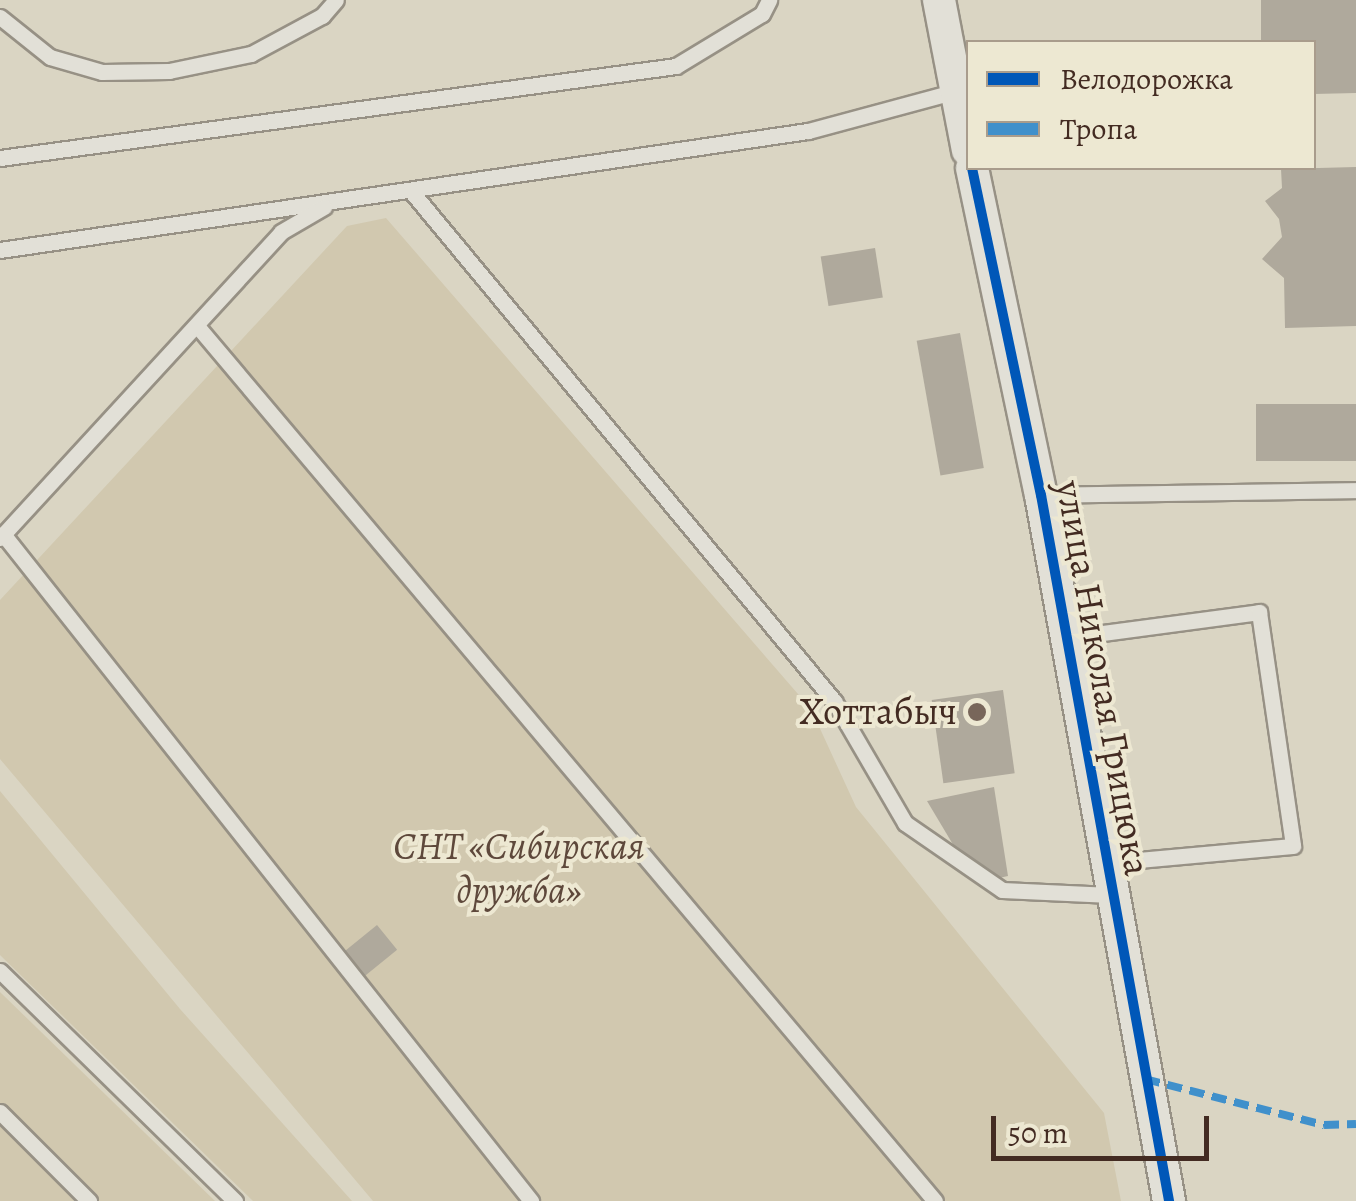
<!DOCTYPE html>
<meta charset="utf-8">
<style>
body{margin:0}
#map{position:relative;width:1356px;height:1201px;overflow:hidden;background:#dad5c3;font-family:Alegreya,serif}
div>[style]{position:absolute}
.green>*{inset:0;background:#d1c8af}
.building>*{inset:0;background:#afa99c;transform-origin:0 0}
.roads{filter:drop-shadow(2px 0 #979185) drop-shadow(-2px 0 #979185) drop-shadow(0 2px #979185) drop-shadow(0 -2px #979185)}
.service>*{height:15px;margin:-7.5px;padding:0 7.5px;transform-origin:7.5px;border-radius:7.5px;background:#e2e0d7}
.minor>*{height:32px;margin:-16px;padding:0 16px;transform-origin:16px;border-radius:16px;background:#e2e0d7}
.quiet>*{height:8px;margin-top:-4px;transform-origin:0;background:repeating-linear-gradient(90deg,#4090cb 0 15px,transparent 0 23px)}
.cycleway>*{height:10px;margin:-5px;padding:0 5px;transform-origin:5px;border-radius:5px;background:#0057b8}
.dots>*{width:28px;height:28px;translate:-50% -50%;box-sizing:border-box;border:5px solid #ede8d2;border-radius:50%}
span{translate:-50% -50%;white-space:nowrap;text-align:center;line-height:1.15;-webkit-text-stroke:8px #ede8d2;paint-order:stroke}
.street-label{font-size:38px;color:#432b22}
.poi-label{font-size:38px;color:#432b22}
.right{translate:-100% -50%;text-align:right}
.park-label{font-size:38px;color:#5e483b;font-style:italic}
.legend{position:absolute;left:966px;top:40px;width:350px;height:130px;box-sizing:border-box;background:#ede8d2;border:2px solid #a99c8c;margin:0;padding:12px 18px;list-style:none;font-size:30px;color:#432b22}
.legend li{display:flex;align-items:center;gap:20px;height:50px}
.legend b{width:50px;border:2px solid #a99c8c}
.scale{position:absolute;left:991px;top:1116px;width:218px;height:45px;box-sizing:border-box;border:5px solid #432b22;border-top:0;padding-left:12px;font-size:30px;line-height:35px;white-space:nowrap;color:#432b22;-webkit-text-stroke:8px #ede8d2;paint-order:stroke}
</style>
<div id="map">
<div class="green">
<div style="clip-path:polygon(386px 218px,811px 709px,856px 807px,1104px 1113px,1121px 1201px,373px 1201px,0 759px,0 600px,347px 226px)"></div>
<div style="clip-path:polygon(0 791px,180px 1009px,352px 1201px,253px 1201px,0 955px)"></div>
<div style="clip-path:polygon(0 992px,215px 1201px,0 1201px)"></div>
</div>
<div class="building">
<div style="clip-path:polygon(1261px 0,1356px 0,1356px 93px,1314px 94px,1314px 42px,1261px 42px)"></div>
<div style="clip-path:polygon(1356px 167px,1356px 326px,1285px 328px,1284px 278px,1262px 259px,1282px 237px,1279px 219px,1265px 201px,1282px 188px,1281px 169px)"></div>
<div style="left:875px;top:248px;width:50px;height:55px;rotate:81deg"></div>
<div style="left:960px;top:333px;width:137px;height:44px;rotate:80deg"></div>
<div style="left:1356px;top:404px;width:57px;height:100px;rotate:90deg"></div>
<div style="left:1003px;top:690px;width:84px;height:72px;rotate:82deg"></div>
<div style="clip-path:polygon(994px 787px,1008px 876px,976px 883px,927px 801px)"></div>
<div style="left:377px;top:925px;width:32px;height:42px;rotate:51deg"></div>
</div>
<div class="roads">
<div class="service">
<div style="left:0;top:17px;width:64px;rotate:38.7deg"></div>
<div style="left:50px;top:57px;width:54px;rotate:16.1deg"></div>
<div style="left:102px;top:72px;width:67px;rotate:-0.9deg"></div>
<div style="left:169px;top:71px;width:84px;rotate:-11.7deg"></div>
<div style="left:251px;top:54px;width:81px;rotate:-28.2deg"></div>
<div style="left:322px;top:16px;width:21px;rotate:-49deg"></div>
<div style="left:0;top:158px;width:682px;rotate:-7.75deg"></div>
<div style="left:676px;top:66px;width:100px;rotate:-31.2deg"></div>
<div style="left:762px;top:14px;width:16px;rotate:-63deg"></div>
<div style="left:411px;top:191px;width:663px;rotate:50.33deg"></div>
<div style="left:834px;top:701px;width:141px;rotate:59.8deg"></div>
<div style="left:905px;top:823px;width:118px;rotate:34.6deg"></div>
<div style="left:1002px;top:890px;width:109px;rotate:2.6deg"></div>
<div style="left:0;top:250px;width:817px;rotate:-8.38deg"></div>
<div style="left:808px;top:131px;width:153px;rotate:-15.1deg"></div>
<div style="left:198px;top:327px;width:1143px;rotate:49.86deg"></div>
<div style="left:1041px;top:495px;width:315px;rotate:-0.9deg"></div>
<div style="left:3px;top:534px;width:851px;rotate:51.63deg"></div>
<div style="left:0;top:538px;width:415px;rotate:-47.4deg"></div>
<div style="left:281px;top:232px;width:50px;rotate:-30.2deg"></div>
<div style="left:1065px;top:638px;width:196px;rotate:-7.6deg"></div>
<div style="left:1259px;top:612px;width:236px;rotate:81.7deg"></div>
<div style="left:1293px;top:846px;width:189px;rotate:174.8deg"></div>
<div style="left:0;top:971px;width:329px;rotate:44.4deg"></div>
<div style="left:0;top:1112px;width:126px;rotate:45deg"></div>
</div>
<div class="minor">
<div style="left:939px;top:0;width:153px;rotate:79.1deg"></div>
<div style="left:972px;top:168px;width:334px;rotate:78.1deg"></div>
<div style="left:1041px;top:495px;width:718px;rotate:79.72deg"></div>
</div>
</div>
<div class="quiet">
<div style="left:1145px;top:1079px;width:185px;rotate:14.4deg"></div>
<div style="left:1324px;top:1125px;width:32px;rotate:-2deg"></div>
</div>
<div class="cycleway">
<div style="left:972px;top:168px;width:334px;rotate:78.1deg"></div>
<div style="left:1041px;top:495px;width:718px;rotate:79.72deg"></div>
</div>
<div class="dots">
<div style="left:977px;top:712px;background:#78665a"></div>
</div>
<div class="street-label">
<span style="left:1103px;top:678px;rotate:80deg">улица Николая Грицюка</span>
</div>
<div class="poi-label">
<span class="right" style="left:957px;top:712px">Хоттабыч</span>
</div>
<div class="park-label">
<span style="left:519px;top:869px">СНТ «Сибирская<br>дружба»</span>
</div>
<ul class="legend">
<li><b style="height:12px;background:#0057b8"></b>Велодорожка</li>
<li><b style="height:12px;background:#4090cb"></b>Тропа</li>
</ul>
<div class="scale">50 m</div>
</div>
